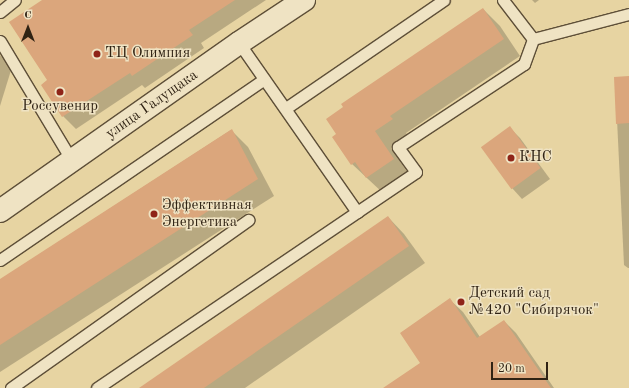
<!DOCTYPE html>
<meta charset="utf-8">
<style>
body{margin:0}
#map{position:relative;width:629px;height:388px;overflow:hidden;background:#e7d4a2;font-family:"Old Standard TT",serif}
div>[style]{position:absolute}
.shadow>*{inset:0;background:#0003}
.building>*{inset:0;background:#dba67c;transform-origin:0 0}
.roads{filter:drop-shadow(1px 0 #5e4f38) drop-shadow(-1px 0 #5e4f38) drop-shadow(0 1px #5e4f38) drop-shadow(0 -1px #5e4f38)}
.service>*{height:11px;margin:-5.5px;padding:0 5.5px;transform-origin:5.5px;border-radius:5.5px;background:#efe3c3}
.minor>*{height:22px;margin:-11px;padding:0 11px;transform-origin:11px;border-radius:11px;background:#efe3c3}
.dots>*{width:11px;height:11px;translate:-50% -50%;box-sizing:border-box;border:2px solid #efe3c3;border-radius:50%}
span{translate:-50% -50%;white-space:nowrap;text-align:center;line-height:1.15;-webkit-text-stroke:3px #efe3c3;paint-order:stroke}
.poi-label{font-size:15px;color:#302314}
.left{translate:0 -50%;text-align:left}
.street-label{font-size:15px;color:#302314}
.north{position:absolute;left:8px;top:8px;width:40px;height:40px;-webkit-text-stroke:3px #efe3c3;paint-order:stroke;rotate:0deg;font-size:11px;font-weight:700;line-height:16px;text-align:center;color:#302314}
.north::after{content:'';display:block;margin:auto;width:14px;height:18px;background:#302314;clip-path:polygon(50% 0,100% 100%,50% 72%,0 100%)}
.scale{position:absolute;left:491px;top:362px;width:57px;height:18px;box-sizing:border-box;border:2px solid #302314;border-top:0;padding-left:5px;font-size:12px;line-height:14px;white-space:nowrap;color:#302314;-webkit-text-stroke:3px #efe3c3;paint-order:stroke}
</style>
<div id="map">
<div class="shadow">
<div style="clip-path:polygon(44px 0,266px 0,201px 43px,204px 48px,145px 88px,142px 85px,76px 129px,63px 116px,42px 85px,48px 80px)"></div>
<div style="clip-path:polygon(532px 0,539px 0,535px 3px)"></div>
<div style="clip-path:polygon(483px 9px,500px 26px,520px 56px,406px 133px,408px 136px,391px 148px,410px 176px,384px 194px,352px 164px,334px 137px)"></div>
<div style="clip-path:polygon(0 55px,12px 67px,0 106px)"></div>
<div style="clip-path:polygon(629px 77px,629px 268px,628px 268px,624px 265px,615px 78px)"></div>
<div style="clip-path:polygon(510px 128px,520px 138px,550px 179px,522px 199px,512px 188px,483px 147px)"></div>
<div style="clip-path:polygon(231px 130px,248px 147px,274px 196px,0 372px,0 280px)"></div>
<div style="clip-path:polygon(388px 217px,404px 234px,425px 263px,245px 388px,141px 388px)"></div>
<div style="clip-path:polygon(450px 300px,463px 312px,480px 337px,504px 321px,516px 333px,554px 388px,385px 388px,421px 363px)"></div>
</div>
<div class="building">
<div style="clip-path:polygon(42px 0,235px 0,189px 30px,193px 35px,132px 76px,130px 73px,62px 117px,41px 85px,47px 80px,9px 22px)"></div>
<div style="clip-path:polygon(483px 8px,504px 39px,390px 116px,393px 119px,375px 131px,394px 159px,366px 178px,355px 162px,351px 165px,332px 137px,336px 134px,326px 119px,343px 107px,341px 104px)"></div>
<div style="clip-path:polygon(629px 76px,629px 123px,616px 124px,614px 77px)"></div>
<div style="left:510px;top:126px;width:52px;height:36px;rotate:54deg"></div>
<div style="clip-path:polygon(232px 129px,258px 179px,0 345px,0 279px)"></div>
<div style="clip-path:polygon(388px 216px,409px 246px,204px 388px,139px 388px)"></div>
<div style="clip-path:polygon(450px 298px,477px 338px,504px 320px,551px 388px,383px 388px,420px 363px,400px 333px)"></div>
</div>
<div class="roads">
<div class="service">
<div style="left:503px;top:0;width:49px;rotate:52.4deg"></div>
<div style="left:533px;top:39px;width:99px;rotate:-14.6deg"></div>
<div style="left:0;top:12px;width:19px;rotate:-39deg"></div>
<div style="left:0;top:41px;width:140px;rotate:59deg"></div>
<div style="left:286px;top:108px;width:191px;rotate:-34.4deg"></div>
<div style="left:357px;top:212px;width:71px;rotate:-34.1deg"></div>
<div style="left:416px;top:172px;width:31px;rotate:-126deg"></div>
<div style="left:398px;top:147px;width:151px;rotate:-33.4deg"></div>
<div style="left:524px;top:64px;width:27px;rotate:-70deg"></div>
<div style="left:0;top:260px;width:320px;rotate:-34.4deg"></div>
<div style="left:11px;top:388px;width:291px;rotate:-35.3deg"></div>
<div style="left:97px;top:388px;width:314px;rotate:-34.1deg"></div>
<div style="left:357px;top:212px;width:206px;rotate:-124.9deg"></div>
</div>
<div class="minor">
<div style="left:0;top:211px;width:292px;rotate:-35.1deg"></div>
<div style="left:239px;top:43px;width:78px;rotate:-33.5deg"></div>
</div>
</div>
<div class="dots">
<div style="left:97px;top:54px;background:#8f2418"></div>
<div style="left:60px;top:92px;background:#8f2418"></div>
<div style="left:511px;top:158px;background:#8f2418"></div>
<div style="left:154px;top:214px;background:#8f2418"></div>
<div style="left:461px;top:302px;background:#8f2418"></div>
</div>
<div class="poi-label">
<span class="left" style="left:105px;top:54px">ТЦ Олимпия</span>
<span style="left:60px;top:107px">Россувенир</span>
<span class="left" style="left:519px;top:158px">КНС</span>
<span class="left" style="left:162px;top:214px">Эффективная<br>Энергетика</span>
<span class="left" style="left:469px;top:302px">Детский сад<br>№420 "Сибирячок"</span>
</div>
<div class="street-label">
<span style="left:152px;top:105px;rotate:-35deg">улица Галущака</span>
</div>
<div class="north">С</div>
<div class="scale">20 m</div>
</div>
